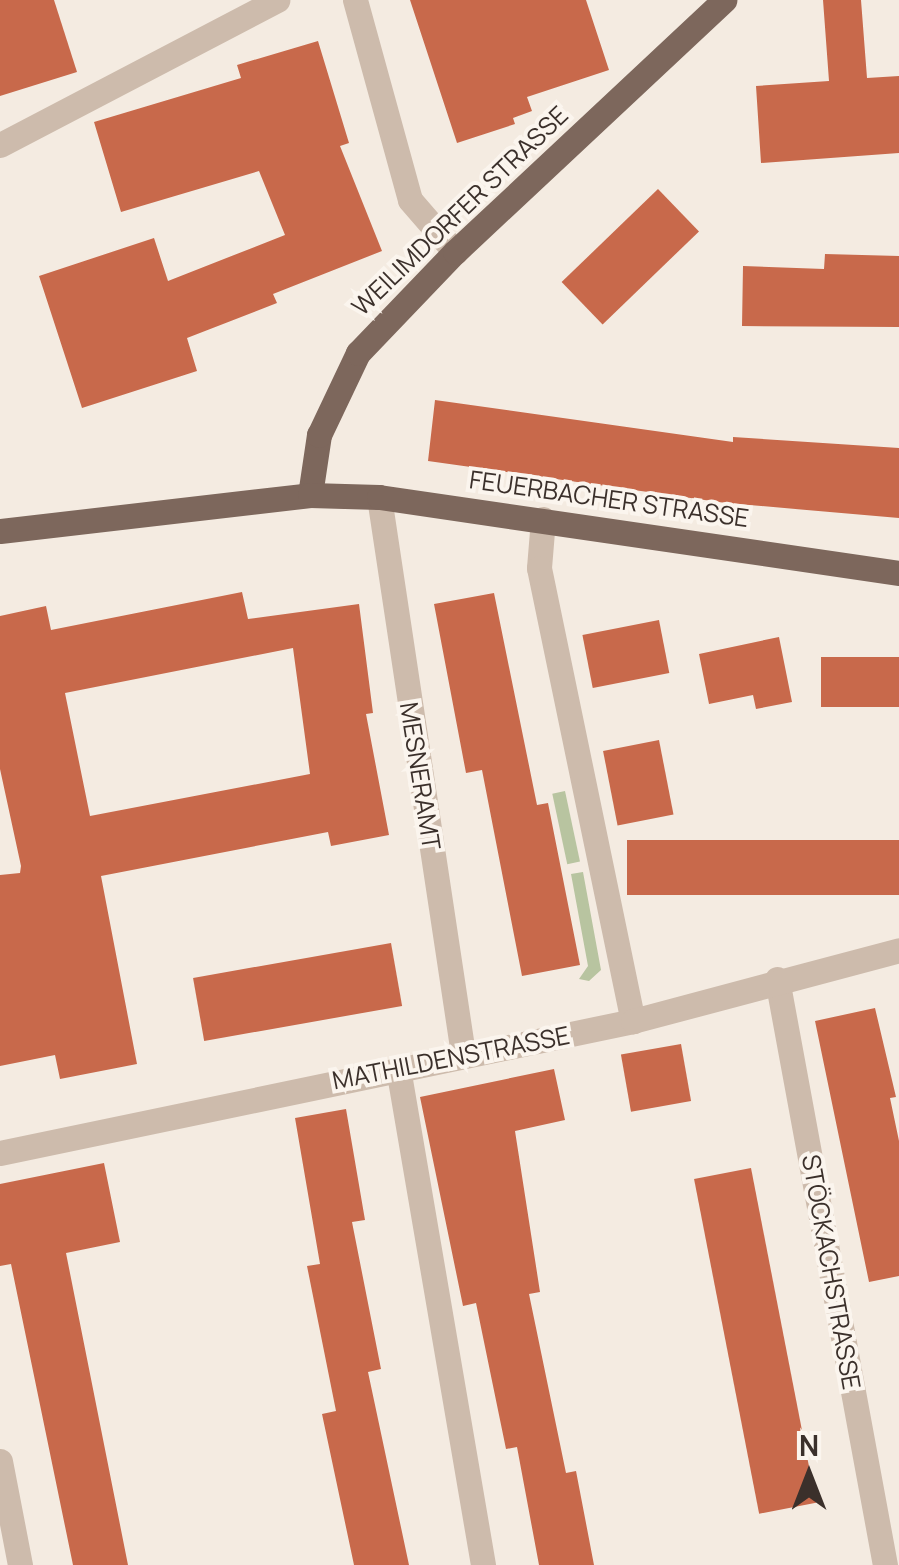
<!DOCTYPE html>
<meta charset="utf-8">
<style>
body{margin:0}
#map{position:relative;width:899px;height:1565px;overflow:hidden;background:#f4ebe1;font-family:Manrope,sans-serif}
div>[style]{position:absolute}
.green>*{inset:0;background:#b8c4a0;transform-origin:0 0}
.building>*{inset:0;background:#c8694b;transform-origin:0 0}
.minor>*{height:25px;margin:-12.5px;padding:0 12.5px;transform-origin:12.5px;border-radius:12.5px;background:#cdbbac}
.major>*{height:25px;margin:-12.5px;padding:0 12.5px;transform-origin:12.5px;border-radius:12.5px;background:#7d675c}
span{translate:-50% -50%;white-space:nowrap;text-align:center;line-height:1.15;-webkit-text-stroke:8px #fbf5ee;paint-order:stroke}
.street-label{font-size:25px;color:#3b302b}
.north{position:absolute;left:759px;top:1425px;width:100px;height:100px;-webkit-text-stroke:8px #fbf5ee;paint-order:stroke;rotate:0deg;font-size:28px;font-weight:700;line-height:40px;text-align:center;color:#3b302b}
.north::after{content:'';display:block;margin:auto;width:35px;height:45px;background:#3b302b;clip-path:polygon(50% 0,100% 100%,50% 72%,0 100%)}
</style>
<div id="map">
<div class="green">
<div style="left:565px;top:791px;width:72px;height:13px;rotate:78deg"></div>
<div style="clip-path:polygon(583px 872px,601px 970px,589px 981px,579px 979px,588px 966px,571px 874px)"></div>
</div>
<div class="building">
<div style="clip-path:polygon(0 0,54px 0,77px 72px,0 96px)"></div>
<div style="clip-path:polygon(410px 0,586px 0,609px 70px,527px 97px,532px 111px,513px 118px,515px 124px,457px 143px)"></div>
<div style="clip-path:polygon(823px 0,861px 0,867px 78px,899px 76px,899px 153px,761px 163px,756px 86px,829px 81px)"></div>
<div style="clip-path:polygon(318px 41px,349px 143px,340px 146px,382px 251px,273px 294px,277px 303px,187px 338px,197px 371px,82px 408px,39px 276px,154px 238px,168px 281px,285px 235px,259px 171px,121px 212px,94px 122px,241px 78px,237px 65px)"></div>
<div style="left:658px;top:189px;width:59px;height:134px;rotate:46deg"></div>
<div style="clip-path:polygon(825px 254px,899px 256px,899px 327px,742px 326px,743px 266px,824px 269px)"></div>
<div style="clip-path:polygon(435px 400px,733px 442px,733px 437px,899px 448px,899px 518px,726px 503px,428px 461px)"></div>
<div style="clip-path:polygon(evenodd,242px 592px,248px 619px,359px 604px,373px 713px,366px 714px,389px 835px,331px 846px,328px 832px,101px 876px,137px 1064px,60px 1079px,55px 1055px,0 1066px,0 875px,20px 873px,21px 866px,0 769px,0 616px,46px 606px,51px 630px,242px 592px,293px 648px,310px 774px,90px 816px,65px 693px,293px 648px)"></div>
<div style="clip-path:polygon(494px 593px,537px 805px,548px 803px,580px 965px,522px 976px,482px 770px,466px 773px,434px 604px)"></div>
<div style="left:659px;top:620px;width:54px;height:78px;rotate:79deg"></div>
<div style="clip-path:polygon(779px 637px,792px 702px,756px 709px,753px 695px,709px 704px,699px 654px)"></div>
<div style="left:899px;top:657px;width:50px;height:78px;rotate:90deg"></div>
<div style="left:659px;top:740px;width:76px;height:57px;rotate:79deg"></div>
<div style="left:899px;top:840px;width:55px;height:272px;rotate:90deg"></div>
<div style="left:391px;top:943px;width:64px;height:201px;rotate:80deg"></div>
<div style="clip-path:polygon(875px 1008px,896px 1097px,890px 1098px,899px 1141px,899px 1276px,869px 1282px,815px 1021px)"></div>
<div style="left:681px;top:1044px;width:58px;height:61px;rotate:80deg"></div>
<div style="clip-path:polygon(554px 1069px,565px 1120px,515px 1131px,540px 1292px,529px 1294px,566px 1473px,576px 1471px,594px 1565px,539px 1565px,517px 1447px,506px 1449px,476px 1303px,463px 1306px,420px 1097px)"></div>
<div style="clip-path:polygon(346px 1109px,365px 1220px,352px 1222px,381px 1369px,368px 1372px,409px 1565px,354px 1565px,322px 1414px,336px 1411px,307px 1266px,320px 1264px,295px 1118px)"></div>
<div style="clip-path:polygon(104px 1163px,120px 1242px,66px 1253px,128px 1565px,73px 1565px,11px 1264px,0 1266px,0 1184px)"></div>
<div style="left:751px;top:1168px;width:341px;height:58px;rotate:79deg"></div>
</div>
<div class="minor">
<div style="left:355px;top:0;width:207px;rotate:74.6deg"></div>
<div style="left:410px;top:200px;width:69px;rotate:49.1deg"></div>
<div style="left:0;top:145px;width:313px;rotate:-27.6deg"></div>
<div style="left:379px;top:497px;width:563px;rotate:81.42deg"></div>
<div style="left:543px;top:519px;width:49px;rotate:94.7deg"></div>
<div style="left:539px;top:568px;width:463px;rotate:78.3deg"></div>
<div style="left:777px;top:979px;width:596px;rotate:79.56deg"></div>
<div style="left:398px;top:1068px;width:504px;rotate:80.29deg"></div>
<div style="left:0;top:1153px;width:647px;rotate:-11.78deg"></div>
<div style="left:633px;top:1021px;width:275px;rotate:-14.9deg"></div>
<div style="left:0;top:1461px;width:106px;rotate:79.1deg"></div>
</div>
<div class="major">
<div style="left:310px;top:495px;width:61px;rotate:-81.5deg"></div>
<div style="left:319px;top:435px;width:91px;rotate:-64.6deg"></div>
<div style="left:358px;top:353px;width:140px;rotate:-46.2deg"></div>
<div style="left:455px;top:252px;width:369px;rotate:-43.1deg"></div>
<div style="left:0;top:531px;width:312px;rotate:-6.6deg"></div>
<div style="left:310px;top:495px;width:69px;rotate:1.7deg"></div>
<div style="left:379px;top:497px;width:526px;rotate:8.32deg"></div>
</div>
<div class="street-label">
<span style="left:460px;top:211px;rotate:-44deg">WEILIMDORFER STRASSE</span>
<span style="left:609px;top:499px;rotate:8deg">FEUERBACHER STRASSE</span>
<span style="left:420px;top:776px;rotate:81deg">MESNERAMT</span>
<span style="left:451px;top:1058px;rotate:-11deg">MATHILDENSTRASSE</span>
<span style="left:831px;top:1272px;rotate:80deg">STÖCKACHSTRASSE</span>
</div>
<div class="north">N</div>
</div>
